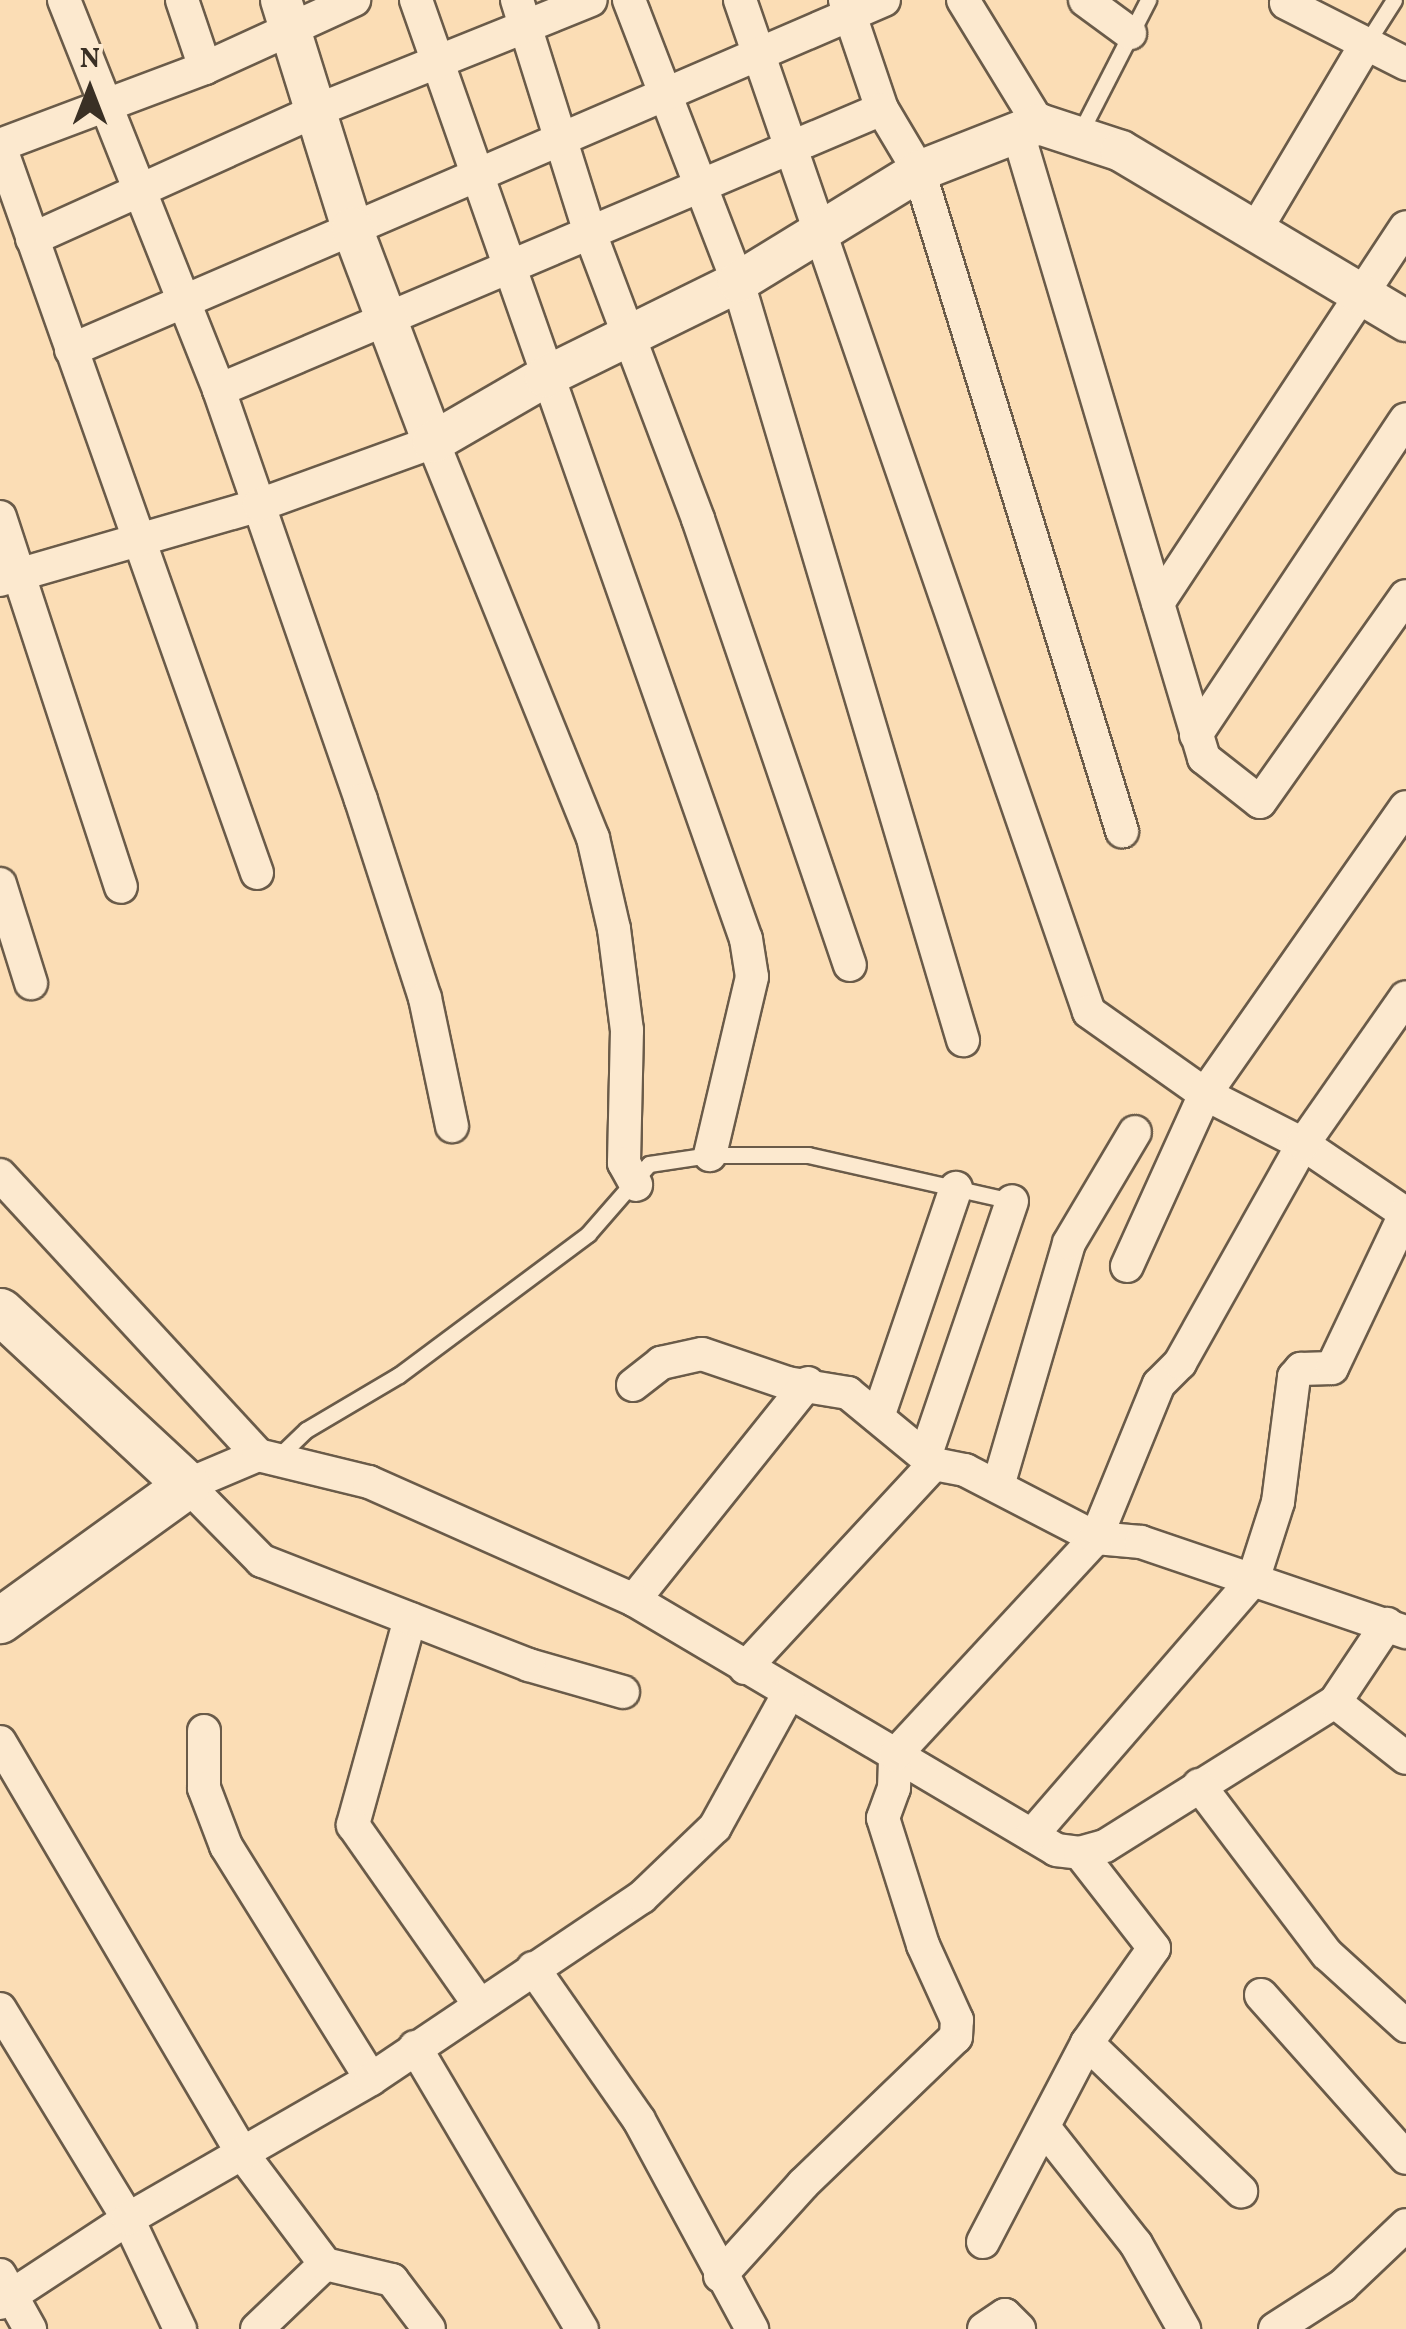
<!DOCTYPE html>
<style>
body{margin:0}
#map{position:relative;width:1406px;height:2329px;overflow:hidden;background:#fbddb5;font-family:Vollkorn,serif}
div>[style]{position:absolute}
.roads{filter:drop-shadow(2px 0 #6a5b49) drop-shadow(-2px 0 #6a5b49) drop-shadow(0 2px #6a5b49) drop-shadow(0 -2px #6a5b49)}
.service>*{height:15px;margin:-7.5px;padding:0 7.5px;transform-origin:7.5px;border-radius:7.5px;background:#fce9cf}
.minor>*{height:32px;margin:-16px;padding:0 16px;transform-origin:16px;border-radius:16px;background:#fce9cf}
.tertiary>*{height:40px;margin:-20px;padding:0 20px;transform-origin:20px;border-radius:20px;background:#fce9cf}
.secondary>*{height:45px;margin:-22.5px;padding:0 22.5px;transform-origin:22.5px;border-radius:22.5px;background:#fce9cf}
span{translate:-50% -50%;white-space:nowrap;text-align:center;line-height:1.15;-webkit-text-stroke:9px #fce9cf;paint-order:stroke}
.north{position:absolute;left:40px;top:40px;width:100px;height:100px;-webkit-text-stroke:8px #fce9cf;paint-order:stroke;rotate:0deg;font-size:28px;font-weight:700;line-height:40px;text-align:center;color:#3a3025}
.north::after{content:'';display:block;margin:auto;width:35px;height:45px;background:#3a3025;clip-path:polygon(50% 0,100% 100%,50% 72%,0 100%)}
</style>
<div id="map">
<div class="roads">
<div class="service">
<div style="left:1366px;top:44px;width:52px;rotate:-57.5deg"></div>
<div style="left:1079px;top:135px;width:152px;rotate:-62.9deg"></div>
<div style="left:278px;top:1457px;width:39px;rotate:-44deg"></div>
<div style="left:306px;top:1430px;width:108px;rotate:-30.6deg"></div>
<div style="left:399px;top:1375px;width:236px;rotate:-36.7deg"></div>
<div style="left:588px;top:1234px;width:93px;rotate:-48.9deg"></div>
<div style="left:649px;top:1164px;width:62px;rotate:-8.4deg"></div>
<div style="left:710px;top:1155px;width:98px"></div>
<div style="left:808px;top:1155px;width:209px;rotate:12.7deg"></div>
</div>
<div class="minor">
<div style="left:64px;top:0;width:420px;rotate:68.3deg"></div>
<div style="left:219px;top:390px;width:434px;rotate:70.9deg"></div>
<div style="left:361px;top:800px;width:208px;rotate:72.1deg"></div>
<div style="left:425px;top:998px;width:131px;rotate:78.1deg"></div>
<div style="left:182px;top:0;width:72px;rotate:71.3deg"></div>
<div style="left:416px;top:0;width:995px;rotate:70.64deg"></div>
<div style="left:746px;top:939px;width:38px;rotate:81deg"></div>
<div style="left:752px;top:977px;width:183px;rotate:103.3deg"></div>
<div style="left:517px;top:0;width:244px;rotate:72.6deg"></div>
<div style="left:590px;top:233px;width:306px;rotate:69.3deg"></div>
<div style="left:698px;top:519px;width:471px;rotate:71.2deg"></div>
<div style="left:629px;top:0;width:302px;rotate:68.9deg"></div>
<div style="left:738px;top:282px;width:791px;rotate:73.47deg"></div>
<div style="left:740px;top:0;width:1070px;rotate:70.97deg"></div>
<div style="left:1089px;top:1012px;width:142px;rotate:35.3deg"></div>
<div style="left:1205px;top:1094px;width:110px;rotate:27deg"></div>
<div style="left:1303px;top:1144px;width:123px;rotate:34.1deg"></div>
<div style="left:845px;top:0;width:115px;rotate:71.3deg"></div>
<div style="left:963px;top:0;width:145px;rotate:58.5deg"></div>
<div style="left:1085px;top:0;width:56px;rotate:36.3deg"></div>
<div style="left:1286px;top:3px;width:135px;rotate:26.9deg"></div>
<div style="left:1018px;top:133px;width:652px;rotate:73.43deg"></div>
<div style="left:1204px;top:758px;width:71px;rotate:38.2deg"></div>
<div style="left:1260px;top:802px;width:252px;rotate:-54.7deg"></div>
<div style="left:0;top:145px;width:219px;rotate:-20.6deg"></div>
<div style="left:205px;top:68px;width:164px;rotate:-24.5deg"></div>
<div style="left:0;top:146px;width:771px;rotate:70.53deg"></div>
<div style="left:1255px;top:231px;width:217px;rotate:-59.3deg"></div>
<div style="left:32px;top:239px;width:311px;rotate:-24.3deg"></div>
<div style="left:315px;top:111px;width:297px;rotate:-21.9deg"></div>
<div style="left:71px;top:350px;width:885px;rotate:-23.29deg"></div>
<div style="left:219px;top:390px;width:720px;rotate:-22.97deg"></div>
<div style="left:882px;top:109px;width:72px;rotate:59.2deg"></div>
<div style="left:919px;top:171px;width:691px;rotate:72.9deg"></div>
<div style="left:0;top:517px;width:389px;rotate:71.9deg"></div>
<div style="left:0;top:580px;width:270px;rotate:-16.1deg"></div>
<div style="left:259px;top:505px;width:185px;rotate:-19.9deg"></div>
<div style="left:433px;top:442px;width:427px;rotate:68deg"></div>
<div style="left:593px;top:838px;width:93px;rotate:77deg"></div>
<div style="left:614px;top:929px;width:102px;rotate:82.7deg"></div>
<div style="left:627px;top:1030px;width:133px;rotate:91.3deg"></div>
<div style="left:624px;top:1163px;width:25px;rotate:61deg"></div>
<div style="left:1158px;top:603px;width:450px;rotate:-56.6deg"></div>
<div style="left:1196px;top:735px;width:379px;rotate:-56.4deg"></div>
<div style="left:0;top:884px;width:104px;rotate:72.6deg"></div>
<div style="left:0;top:1175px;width:381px;rotate:47.3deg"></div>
<div style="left:1127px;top:1266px;width:189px;rotate:-65.6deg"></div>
<div style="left:1205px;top:1094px;width:350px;rotate:-55deg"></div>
<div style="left:633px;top:1385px;width:36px;rotate:-38deg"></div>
<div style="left:661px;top:1363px;width:42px;rotate:-12.4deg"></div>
<div style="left:702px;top:1354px;width:90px;rotate:18.8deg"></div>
<div style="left:787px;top:1383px;width:62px;rotate:9.3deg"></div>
<div style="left:848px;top:1393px;width:112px;rotate:39.5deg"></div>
<div style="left:934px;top:1464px;width:32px;rotate:11deg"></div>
<div style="left:965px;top:1470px;width:148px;rotate:27.4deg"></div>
<div style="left:1096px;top:1538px;width:45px;rotate:5.1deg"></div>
<div style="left:1141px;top:1542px;width:280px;rotate:18.8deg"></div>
<div style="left:878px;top:1417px;width:242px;rotate:-71.2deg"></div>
<div style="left:925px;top:1457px;width:270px;rotate:-71.2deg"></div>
<div style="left:998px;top:1486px;width:253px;rotate:-73.7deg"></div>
<div style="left:1069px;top:1243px;width:129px;rotate:-59.3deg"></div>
<div style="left:634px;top:1600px;width:278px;rotate:-51.3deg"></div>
<div style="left:410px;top:1619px;width:214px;rotate:105.5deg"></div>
<div style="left:353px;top:1825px;width:219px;rotate:54.9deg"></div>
<div style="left:745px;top:1668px;width:278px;rotate:-47.2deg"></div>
<div style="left:623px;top:1692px;width:98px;rotate:-164deg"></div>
<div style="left:529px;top:1665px;width:287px;rotate:-158.7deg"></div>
<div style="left:262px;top:1561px;width:107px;rotate:-134.6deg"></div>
<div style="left:187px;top:1485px;width:77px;rotate:-22.9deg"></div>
<div style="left:258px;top:1455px;width:114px;rotate:13.7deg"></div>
<div style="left:369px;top:1482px;width:290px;rotate:24deg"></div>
<div style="left:634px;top:1600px;width:490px;rotate:30.6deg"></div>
<div style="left:1056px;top:1850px;width:24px;rotate:7deg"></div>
<div style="left:1080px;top:1853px;width:26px;rotate:-16deg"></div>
<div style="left:1105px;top:1846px;width:271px;rotate:-32.1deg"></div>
<div style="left:1335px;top:1702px;width:94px;rotate:-56.3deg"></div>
<div style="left:1335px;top:1702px;width:90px;rotate:38.3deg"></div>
<div style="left:204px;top:1731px;width:57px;rotate:90deg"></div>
<div style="left:204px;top:1788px;width:62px;rotate:69.2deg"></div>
<div style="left:226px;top:1846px;width:274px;rotate:58.1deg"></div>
<div style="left:0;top:1742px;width:481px;rotate:59.5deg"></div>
<div style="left:244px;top:2156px;width:135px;rotate:53.1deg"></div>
<div style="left:325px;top:2264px;width:94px;rotate:136.3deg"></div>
<div style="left:1199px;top:1785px;width:212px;rotate:52.9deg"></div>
<div style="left:1327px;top:1954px;width:107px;rotate:42.3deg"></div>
<div style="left:1032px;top:1835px;width:337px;rotate:-49.1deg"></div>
<div style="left:1253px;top:1580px;width:82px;rotate:-72.2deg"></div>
<div style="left:1278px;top:1502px;width:126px;rotate:-82.7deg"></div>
<div style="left:1294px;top:1377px;width:11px;rotate:-49deg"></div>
<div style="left:1301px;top:1369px;width:31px;rotate:-2deg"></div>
<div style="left:1332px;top:1368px;width:173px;rotate:-64.6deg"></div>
<div style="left:533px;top:1968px;width:185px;rotate:55.1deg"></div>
<div style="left:639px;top:2120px;width:238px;rotate:61.6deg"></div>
<div style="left:1261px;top:1995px;width:218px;rotate:48.3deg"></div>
<div style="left:0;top:2009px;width:246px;rotate:58.6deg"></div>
<div style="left:128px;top:2219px;width:122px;rotate:64.7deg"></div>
<div style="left:1087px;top:2043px;width:214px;rotate:43.9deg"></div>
<div style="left:415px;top:2047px;width:328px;rotate:59.4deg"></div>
<div style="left:1046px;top:2130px;width:145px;rotate:51.7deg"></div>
<div style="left:1136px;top:2244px;width:98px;rotate:60.5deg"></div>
<div style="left:983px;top:2242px;width:225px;rotate:-62.4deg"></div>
<div style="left:1087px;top:2043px;width:116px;rotate:-54.8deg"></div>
<div style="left:1154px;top:1948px;width:120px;rotate:-127.9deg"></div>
<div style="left:325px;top:2264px;width:69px;rotate:13.4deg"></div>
<div style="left:392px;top:2280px;width:61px;rotate:52.9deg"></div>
<div style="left:0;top:2275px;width:62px;rotate:60.9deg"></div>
<div style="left:720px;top:2276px;width:124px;rotate:-47.9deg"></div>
<div style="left:803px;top:2184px;width:212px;rotate:-43.9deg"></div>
<div style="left:956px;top:2037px;width:17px;rotate:-87deg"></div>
<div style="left:957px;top:2020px;width:82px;rotate:-114.4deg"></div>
<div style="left:923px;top:1945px;width:133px;rotate:-107.5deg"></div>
<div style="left:883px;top:1818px;width:32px;rotate:-70deg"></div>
<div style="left:894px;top:1788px;width:33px;rotate:-88deg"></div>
<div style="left:895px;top:1755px;width:296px;rotate:-47.2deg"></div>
<div style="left:1096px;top:1538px;width:166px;rotate:-67.8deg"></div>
<div style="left:1159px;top:1384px;width:30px;rotate:-45deg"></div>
<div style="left:1180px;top:1363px;width:251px;rotate:-60.7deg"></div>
<div style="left:1303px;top:1144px;width:179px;rotate:-55deg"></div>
<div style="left:0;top:2303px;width:153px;rotate:-33.3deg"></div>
<div style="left:128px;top:2219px;width:280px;rotate:-29.9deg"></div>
<div style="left:371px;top:2079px;width:326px;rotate:-33.9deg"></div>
<div style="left:642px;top:1897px;width:101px;rotate:-43.8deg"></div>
<div style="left:715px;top:1827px;width:151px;rotate:-61.1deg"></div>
<div style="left:984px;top:2329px;width:25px;rotate:-34deg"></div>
<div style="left:1005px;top:2315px;width:20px;rotate:45deg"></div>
<div style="left:1275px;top:2329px;width:80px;rotate:-32.7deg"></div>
<div style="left:1342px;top:2286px;width:88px;rotate:-43.6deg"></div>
</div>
<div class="tertiary">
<div style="left:281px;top:0;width:239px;rotate:72.7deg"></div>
<div style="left:352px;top:228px;width:229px;rotate:69.3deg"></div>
<div style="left:433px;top:442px;width:129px;rotate:-30.1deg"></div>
<div style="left:545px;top:377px;width:215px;rotate:-26.2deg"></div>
<div style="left:738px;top:282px;width:212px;rotate:-31.5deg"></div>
<div style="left:919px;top:171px;width:129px;rotate:-21.4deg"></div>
<div style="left:1039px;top:124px;width:86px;rotate:18.2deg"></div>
<div style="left:1121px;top:151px;width:332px;rotate:30.8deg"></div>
</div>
<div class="secondary">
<div style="left:0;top:1311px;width:255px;rotate:42.9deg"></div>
<div style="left:187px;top:1485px;width:231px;rotate:144.2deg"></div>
</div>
</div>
<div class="north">N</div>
</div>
